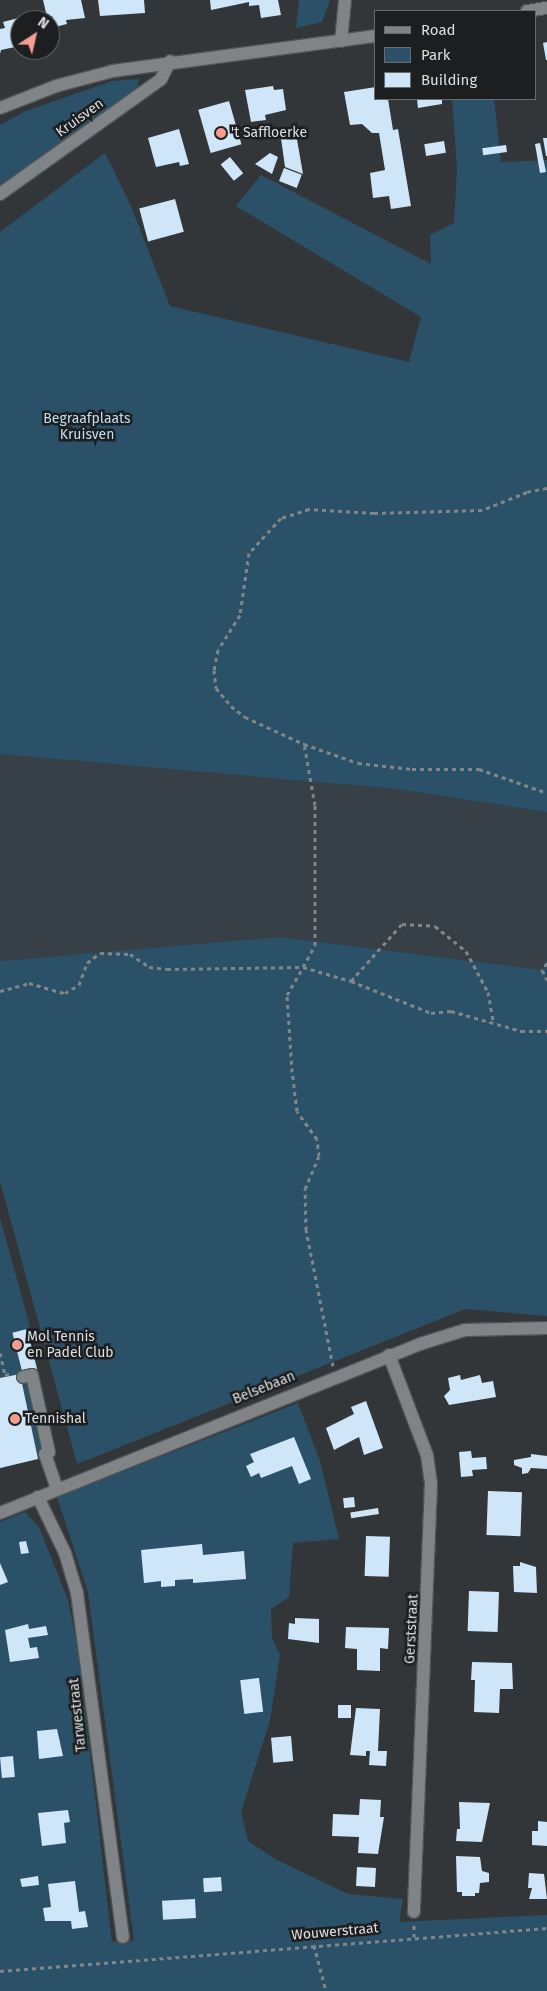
<!DOCTYPE html>
<style>
body{margin:0}
#map{position:relative;width:547px;height:1991px;overflow:hidden;background:#333639;font-family:"Fira Sans",sans-serif}
div>[style]{position:absolute}
.built>*{inset:0;background:#364046}
.green>*{inset:0;background:#2b5168}
.building>*{inset:0;background:#cee6f7;transform-origin:0 0}
.path>*{height:3px;margin-top:-1.5px;transform-origin:0;background:repeating-linear-gradient(90deg,#838688 0 4px,transparent 0 8px)}
.roads{filter:drop-shadow(1px 0 #515456) drop-shadow(-1px 0 #515456) drop-shadow(0 1px #515456) drop-shadow(0 -1px #515456)}
.minor>*{height:12px;margin:-6px;padding:0 6px;transform-origin:6px;border-radius:6px;background:#808487}
.dots>*{width:14px;height:14px;translate:-50% -50%;box-sizing:border-box;border:2px solid #1c1e1f;border-radius:50%}
span{translate:-50% -50%;white-space:nowrap;text-align:center;line-height:1.15;-webkit-text-stroke:5px #1c1e1f;paint-order:stroke}
.street-label{font-size:14px;color:#dddfe1}
.poi-label{font-size:14px;color:#dddfe1}
.left{translate:0 -50%;text-align:left}
.park-label{font-size:14px;color:#bedff5}
.legend{position:absolute;left:374px;top:10px;width:162px;height:90px;box-sizing:border-box;background:#1c1e1f;border:1px solid #696b6d;margin:0;padding:6px 9px;list-style:none;font-size:15px;color:#dddfe1}
.legend li{display:flex;align-items:center;gap:10px;height:25px}
.legend b{width:25px;border:1px solid #696b6d}
.north{position:absolute;left:10px;top:10px;width:50px;height:50px;box-sizing:border-box;background:#1c1e1f;border:1px solid #696b6d;border-radius:50%;rotate:35deg;font-size:14px;font-weight:700;line-height:20px;text-align:center;color:#dddfe1}
.north::after{content:'';display:block;margin:auto;width:18px;height:22px;background:#f59c91;clip-path:polygon(50% 0,100% 100%,50% 72%,0 100%)}
</style>
<div id="map">
<div class="built">
<div style="clip-path:polygon(0 754px,397px 789px,547px 812px,547px 959px,542px 970px,280px 937px,0 961px)"></div>
</div>
<div class="green">
<div style="clip-path:polygon(299px 0,330px 0,322px 22px,296px 28px)"></div>
<div style="clip-path:polygon(139px 79px,137px 90px,0 186px,0 125px,26px 111px,112px 81px)"></div>
<div style="clip-path:polygon(452px 99px,494px 99px,501px 162px,547px 160px,547px 812px,397px 789px,0 754px,0 232px,105px 153px,130px 204px,170px 306px,409px 362px,421px 317px,236px 206px,261px 175px,431px 264px,430px 235px,454px 223px,457px 169px)"></div>
<div style="clip-path:polygon(280px 937px,542px 970px,547px 959px,547px 1316px,465px 1309px,77px 1464px,0 1181px,0 961px)"></div>
<div style="clip-path:polygon(0 1218px,28px 1319px,54px 1454px,0 1469px)"></div>
<div style="clip-path:polygon(298px 1403px,320px 1461px,339px 1539px,293px 1543px,289px 1597px,271px 1609px,272px 1638px,280px 1655px,270px 1720px,241px 1812px,248px 1841px,277px 1860px,348px 1894px,403px 1899px,399px 1922px,547px 1915px,547px 1991px,0 1991px,0 1522px,25px 1512px,39px 1527px,68px 1600px,78px 1651px,112px 1942px,134px 1941px,88px 1592px,57px 1497px)"></div>
</div>
<div class="building">
<div style="clip-path:polygon(43px 0,81px 0,85px 18px,66px 20px,67px 24px,55px 27px,52px 16px,47px 17px)"></div>
<div style="clip-path:polygon(98px 0,144px 0,145px 13px,100px 16px)"></div>
<div style="clip-path:polygon(210px 0,278px 0,281px 15px,261px 18px,259px 5px,249px 6px,249px 2px,211px 10px)"></div>
<div style="clip-path:polygon(26px 16px,28px 20px,20px 20px,20px 46px,1px 50px,0 54px,0 29px,5px 28px,3px 22px)"></div>
<div style="clip-path:polygon(547px 42px,547px 60px,546px 60px,543px 43px)"></div>
<div style="clip-path:polygon(273px 86px,274px 90px,283px 89px,286px 110px,265px 115px,266px 120px,251px 122px,245px 90px)"></div>
<div style="clip-path:polygon(376px 87px,376px 99px,388px 99px,393px 130px,398px 129px,411px 206px,391px 209px,389px 196px,373px 198px,370px 173px,385px 170px,379px 133px,372px 133px,362px 124px,350px 125px,344px 92px)"></div>
<div style="clip-path:polygon(417px 99px,442px 99px,442px 104px,418px 108px)"></div>
<div style="left:229px;top:101px;width:45px;height:32px;rotate:74deg"></div>
<div style="clip-path:polygon(295px 128px,303px 174px,285px 167px,280px 131px)"></div>
<div style="clip-path:polygon(179px 129px,189px 164px,180px 166px,179px 162px,156px 167px,148px 138px)"></div>
<div style="clip-path:polygon(543px 138px,547px 138px,547px 156px,546px 156px)"></div>
<div style="left:444px;top:141px;width:12px;height:20px;rotate:81deg"></div>
<div style="clip-path:polygon(540px 143px,546px 172px,540px 173px,535px 144px)"></div>
<div style="left:506px;top:145px;width:7px;height:24px;rotate:82deg"></div>
<div style="clip-path:polygon(270px 153px,278px 157px,272px 174px,255px 164px)"></div>
<div style="left:230px;top:157px;width:21px;height:12px;rotate:51deg"></div>
<div style="left:284px;top:168px;width:19px;height:14px;rotate:21deg"></div>
<div style="left:175px;top:199px;width:34px;height:37px;rotate:75deg"></div>
<div style="left:27px;top:1329px;width:42px;height:15px;rotate:76deg"></div>
<div style="clip-path:polygon(20px 1374px,38px 1459px,0 1468px,0 1378px)"></div>
<div style="clip-path:polygon(460px 1375px,461px 1380px,480px 1375px,482px 1383px,493px 1381px,496px 1397px,449px 1405px,444px 1396px,450px 1390px,448px 1378px)"></div>
<div style="clip-path:polygon(366px 1401px,383px 1448px,364px 1455px,359px 1437px,334px 1450px,326px 1428px,354px 1414px,351px 1407px)"></div>
<div style="clip-path:polygon(294px 1437px,311px 1479px,299px 1484px,292px 1466px,261px 1478px,259px 1473px,251px 1477px,246px 1466px,254px 1462px,250px 1454px)"></div>
<div style="clip-path:polygon(471px 1451px,472px 1458px,486px 1457px,487px 1469px,472px 1470px,473px 1476px,461px 1477px,459px 1452px)"></div>
<div style="clip-path:polygon(531px 1454px,547px 1456px,547px 1469px,531px 1468px,528px 1473px,522px 1474px,522px 1468px,514px 1465px,514px 1460px,531px 1457px)"></div>
<div style="left:488px;top:1491px;width:34px;height:44px;rotate:2deg"></div>
<div style="left:354px;top:1497px;width:10px;height:11px;rotate:84deg"></div>
<div style="left:378px;top:1508px;width:6px;height:28px;rotate:81deg"></div>
<div style="left:366px;top:1536px;width:24px;height:40px;rotate:2deg"></div>
<div style="clip-path:polygon(26px 1541px,29px 1553px,21px 1554px,19px 1542px)"></div>
<div style="clip-path:polygon(202px 1544px,203px 1555px,244px 1551px,246px 1579px,193px 1583px,193px 1579px,175px 1580px,175px 1586px,161px 1587px,161px 1581px,144px 1583px,141px 1550px)"></div>
<div style="clip-path:polygon(520px 1562px,536px 1567px,537px 1593px,514px 1592px,513px 1566px,520px 1566px)"></div>
<div style="clip-path:polygon(0 1563px,8px 1582px,0 1585px)"></div>
<div style="left:469px;top:1591px;width:30px;height:40px;rotate:2deg"></div>
<div style="clip-path:polygon(295px 1618px,319px 1619px,319px 1643px,288px 1639px,289px 1623px,295px 1624px)"></div>
<div style="clip-path:polygon(28px 1624px,29px 1629px,46px 1626px,48px 1635px,28px 1638px,30px 1648px,37px 1647px,39px 1658px,10px 1662px,5px 1630px)"></div>
<div style="clip-path:polygon(346px 1627px,389px 1628px,388px 1649px,380px 1648px,380px 1671px,357px 1670px,357px 1649px,345px 1648px)"></div>
<div style="clip-path:polygon(472px 1662px,512px 1663px,513px 1689px,500px 1689px,499px 1713px,474px 1712px,475px 1680px,471px 1680px)"></div>
<div style="left:259px;top:1678px;width:34px;height:19px;rotate:83deg"></div>
<div style="left:338px;top:1705px;width:13px;height:13px"></div>
<div style="clip-path:polygon(356px 1708px,380px 1709px,378px 1751px,387px 1751px,386px 1766px,369px 1765px,370px 1751px,366px 1751px,366px 1756px,350px 1755px)"></div>
<div style="clip-path:polygon(57px 1729px,63px 1756px,39px 1759px,37px 1731px)"></div>
<div style="left:291px;top:1736px;width:25px;height:20px;rotate:85deg"></div>
<div style="left:13px;top:1756px;width:21px;height:13px;rotate:85deg"></div>
<div style="clip-path:polygon(360px 1799px,381px 1800px,380px 1817px,384px 1817px,378px 1854px,358px 1853px,359px 1837px,332px 1836px,333px 1814px,359px 1815px)"></div>
<div style="clip-path:polygon(459px 1802px,490px 1803px,482px 1842px,456px 1841px,457px 1829px,460px 1829px)"></div>
<div style="clip-path:polygon(68px 1810px,70px 1822px,64px 1823px,66px 1843px,42px 1846px,38px 1813px)"></div>
<div style="clip-path:polygon(538px 1821px,547px 1822px,547px 1846px,532px 1845px,532px 1831px,538px 1831px)"></div>
<div style="clip-path:polygon(456px 1856px,480px 1857px,482px 1871px,489px 1873px,489px 1882px,480px 1883px,479px 1893px,475px 1893px,475px 1896px,462px 1896px,462px 1892px,457px 1892px)"></div>
<div style="left:357px;top:1867px;width:19px;height:19px;rotate:3deg"></div>
<div style="clip-path:polygon(529px 1873px,544px 1874px,547px 1899px,529px 1899px,532px 1888px,528px 1888px)"></div>
<div style="clip-path:polygon(38px 1876px,39px 1885px,22px 1887px,20px 1879px)"></div>
<div style="left:221px;top:1877px;width:14px;height:18px;rotate:86deg"></div>
<div style="clip-path:polygon(75px 1881px,79px 1912px,85px 1911px,88px 1927px,72px 1929px,71px 1921px,45px 1921px,43px 1908px,51px 1907px,48px 1884px)"></div>
<div style="left:195px;top:1899px;width:19px;height:33px;rotate:87deg"></div>
</div>
<div class="path">
<div style="left:547px;top:488px;width:20px;rotate:169deg"></div>
<div style="left:527px;top:492px;width:48px;rotate:158.2deg"></div>
<div style="left:482px;top:510px;width:108px;rotate:178.4deg"></div>
<div style="left:374px;top:513px;width:65px;rotate:-176.5deg"></div>
<div style="left:309px;top:509px;width:29px;rotate:162deg"></div>
<div style="left:281px;top:518px;width:47px;rotate:132.4deg"></div>
<div style="left:249px;top:553px;width:63px;rotate:98.3deg"></div>
<div style="left:240px;top:615px;width:41px;rotate:122.2deg"></div>
<div style="left:218px;top:650px;width:20px;rotate:101deg"></div>
<div style="left:214px;top:670px;width:18px;rotate:84deg"></div>
<div style="left:216px;top:688px;width:23px;rotate:50deg"></div>
<div style="left:231px;top:706px;width:18px;rotate:38deg"></div>
<div style="left:245px;top:717px;width:65px;rotate:24.6deg"></div>
<div style="left:304px;top:744px;width:57px;rotate:19.4deg"></div>
<div style="left:358px;top:763px;width:54px;rotate:6.3deg"></div>
<div style="left:412px;top:769px;width:67px"></div>
<div style="left:479px;top:769px;width:72px;rotate:19.4deg"></div>
<div style="left:547px;top:963px;width:9px;rotate:126deg"></div>
<div style="left:542px;top:970px;width:11px;rotate:63deg"></div>
<div style="left:351px;top:981px;width:76px;rotate:-48.2deg"></div>
<div style="left:402px;top:924px;width:33px;rotate:3deg"></div>
<div style="left:435px;top:926px;width:40px;rotate:39deg"></div>
<div style="left:466px;top:951px;width:47px;rotate:61.8deg"></div>
<div style="left:488px;top:992px;width:29px;rotate:80deg"></div>
<div style="left:0;top:991px;width:30px;rotate:-15deg"></div>
<div style="left:29px;top:983px;width:37px;rotate:16deg"></div>
<div style="left:65px;top:993px;width:16px;rotate:-30deg"></div>
<div style="left:79px;top:985px;width:23px;rotate:-70deg"></div>
<div style="left:87px;top:963px;width:16px;rotate:-38deg"></div>
<div style="left:100px;top:953px;width:30px;rotate:2deg"></div>
<div style="left:130px;top:954px;width:23px;rotate:34deg"></div>
<div style="left:149px;top:967px;width:18px;rotate:6deg"></div>
<div style="left:167px;top:969px;width:136px;rotate:-0.8deg"></div>
<div style="left:303px;top:967px;width:25px;rotate:-61deg"></div>
<div style="left:315px;top:945px;width:140px;rotate:-90deg"></div>
<div style="left:315px;top:805px;width:62px;rotate:-100.2deg"></div>
<div style="left:0;top:1353px;width:23px;rotate:77deg"></div>
<div style="left:5px;top:1375px;width:5px;rotate:-11deg"></div>
<div style="left:333px;top:1366px;width:139px;rotate:-101.2deg"></div>
<div style="left:306px;top:1230px;width:41px;rotate:-91.4deg"></div>
<div style="left:305px;top:1189px;width:36px;rotate:-67deg"></div>
<div style="left:319px;top:1156px;width:17px;rotate:-97deg"></div>
<div style="left:317px;top:1139px;width:34px;rotate:-126deg"></div>
<div style="left:297px;top:1111px;width:39px;rotate:-97deg"></div>
<div style="left:292px;top:1072px;width:77px;rotate:-93.7deg"></div>
<div style="left:287px;top:995px;width:32px;rotate:-60deg"></div>
<div style="left:303px;top:967px;width:50px;rotate:16.3deg"></div>
<div style="left:351px;top:981px;width:86px;rotate:21.8deg"></div>
<div style="left:431px;top:1013px;width:20px;rotate:-6deg"></div>
<div style="left:451px;top:1011px;width:73px;rotate:15.9deg"></div>
<div style="left:521px;top:1031px;width:26px"></div>
<div style="left:414px;top:1937px;width:12px;rotate:-90deg"></div>
<div style="left:314px;top:1945px;width:48px;rotate:75.4deg"></div>
<div style="left:0;top:1971px;width:549px;rotate:-4.49deg"></div>
</div>
<div class="roads">
<div class="minor">
<div style="left:527px;top:11px;width:20px;rotate:-9deg"></div>
<div style="left:341px;top:41px;width:41px;rotate:-84.4deg"></div>
<div style="left:0;top:108px;width:60px;rotate:-21.4deg"></div>
<div style="left:56px;top:86px;width:59px;rotate:-14.7deg"></div>
<div style="left:113px;top:71px;width:265px;rotate:-7.6deg"></div>
<div style="left:0;top:194px;width:198px;rotate:-35.5deg"></div>
<div style="left:161px;top:79px;width:20px;rotate:-63deg"></div>
<div style="left:389px;top:1355px;width:107px;rotate:69.2deg"></div>
<div style="left:427px;top:1455px;width:29px;rotate:82deg"></div>
<div style="left:431px;top:1484px;width:428px;rotate:92.3deg"></div>
<div style="left:23px;top:1377px;width:9px;rotate:-13deg"></div>
<div style="left:32px;top:1375px;width:79px;rotate:77.6deg"></div>
<div style="left:49px;top:1452px;width:4px;rotate:153deg"></div>
<div style="left:45px;top:1454px;width:37px;rotate:71deg"></div>
<div style="left:38px;top:1497px;width:62px;rotate:64.3deg"></div>
<div style="left:65px;top:1553px;width:42px;rotate:73.3deg"></div>
<div style="left:77px;top:1593px;width:347px;rotate:82.4deg"></div>
<div style="left:0;top:1513px;width:453px;rotate:-21.9deg"></div>
<div style="left:420px;top:1344px;width:47px;rotate:-17.3deg"></div>
<div style="left:465px;top:1330px;width:82px;rotate:-1.4deg"></div>
</div>
</div>
<div class="dots">
<div style="left:221px;top:133px;background:#f59c91"></div>
<div style="left:17px;top:1345px;background:#f59c91"></div>
<div style="left:15px;top:1419px;background:#f59c91"></div>
</div>
<div class="street-label">
<span style="left:80px;top:118px;rotate:-36deg">Kruisven</span>
<span style="left:264px;top:1388px;rotate:-22deg">Belsebaan</span>
<span style="left:412px;top:1629px;rotate:-87deg">Gerststraat</span>
<span style="left:78px;top:1715px;rotate:-96deg">Tarwestraat</span>
<span style="left:335px;top:1932px;rotate:-5deg">Wouwerstraat</span>
</div>
<div class="poi-label">
<span class="left" style="left:231px;top:133px">'t Saffloerke</span>
<span class="left" style="left:27px;top:1345px">Mol Tennis<br>en Padel Club</span>
<span class="left" style="left:25px;top:1419px">Tennishal</span>
</div>
<div class="park-label">
<span style="left:87px;top:427px">Begraafplaats<br>Kruisven</span>
</div>
<ul class="legend">
<li><b style="height:6px;background:#808487"></b>Road</li>
<li><b style="height:14px;background:#2b5168"></b>Park</li>
<li><b style="height:14px;background:#cee6f7"></b>Building</li>
</ul>
<div class="north">N</div>
</div>
